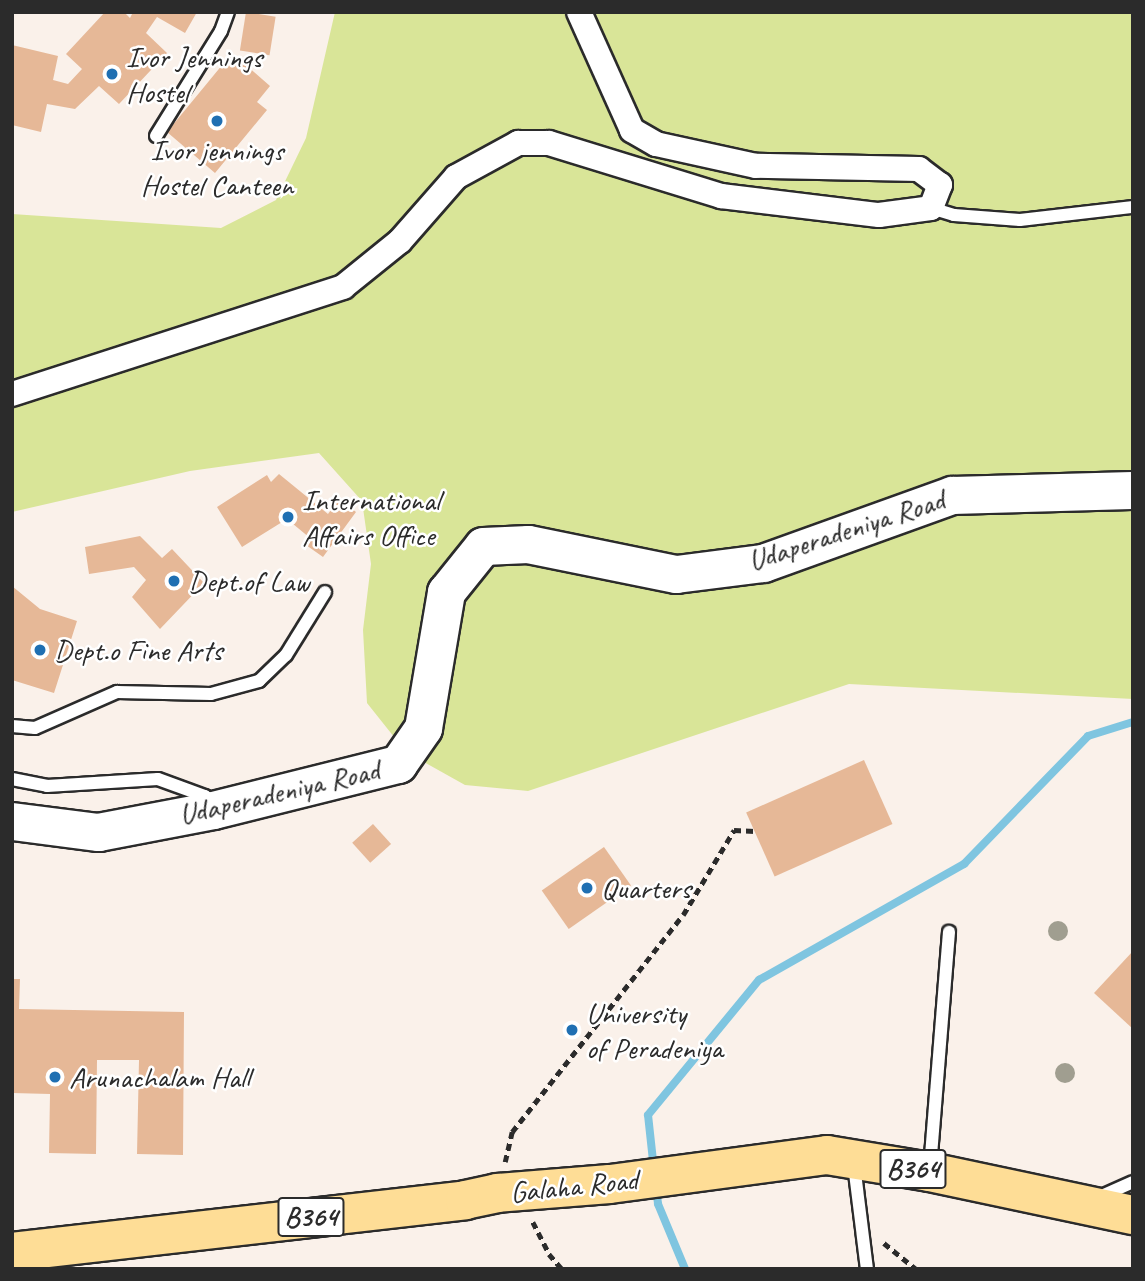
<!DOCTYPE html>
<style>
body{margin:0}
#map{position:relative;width:1145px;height:1281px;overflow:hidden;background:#faf1ea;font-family:Caveat,sans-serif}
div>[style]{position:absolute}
.green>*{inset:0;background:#d9e598}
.stream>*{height:8px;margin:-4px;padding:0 4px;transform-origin:4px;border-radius:4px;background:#7fc5e0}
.building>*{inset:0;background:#e6b897;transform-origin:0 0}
.path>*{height:4.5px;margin-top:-2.25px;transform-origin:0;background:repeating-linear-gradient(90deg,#2b2b2b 0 7px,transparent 0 12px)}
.roads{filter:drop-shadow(2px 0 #2b2b2b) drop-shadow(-2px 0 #2b2b2b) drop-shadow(0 2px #2b2b2b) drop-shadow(0 -2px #2b2b2b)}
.lane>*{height:12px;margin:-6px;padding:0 6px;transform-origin:6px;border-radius:6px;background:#fff}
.street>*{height:24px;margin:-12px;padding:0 12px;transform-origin:12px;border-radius:12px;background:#fff}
.secondary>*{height:37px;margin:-18.5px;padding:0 18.5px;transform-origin:18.5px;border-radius:18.5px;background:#fff}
.primary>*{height:38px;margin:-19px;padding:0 19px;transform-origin:19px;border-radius:19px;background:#fedd96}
.trees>*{width:20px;height:20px;margin:-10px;border-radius:50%;background:#a09e90}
.dots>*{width:19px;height:19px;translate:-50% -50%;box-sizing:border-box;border:4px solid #fff;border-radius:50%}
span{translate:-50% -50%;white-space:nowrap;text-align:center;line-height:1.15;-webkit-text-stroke:5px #fff;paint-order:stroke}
.shield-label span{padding:2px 5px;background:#fff;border:2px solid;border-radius:5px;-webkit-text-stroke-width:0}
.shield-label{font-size:28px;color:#2b2b2b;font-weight:700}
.poi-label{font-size:30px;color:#2b2b2b}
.left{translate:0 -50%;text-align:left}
.street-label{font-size:30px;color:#2b2b2b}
.frame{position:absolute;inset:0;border:14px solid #2b2b2b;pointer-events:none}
</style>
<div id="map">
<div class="green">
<div style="clip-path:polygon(335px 12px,1133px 12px,1133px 699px,849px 684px,528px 791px,465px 785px,406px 752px,367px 703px,363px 630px,371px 564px,362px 501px,319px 453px,190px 471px,12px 512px,12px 214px,221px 228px,276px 200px,306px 138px)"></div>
</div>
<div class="stream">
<div style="left:654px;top:1170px;width:55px;rotate:-96.2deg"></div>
<div style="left:648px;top:1115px;width:175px;rotate:-50.6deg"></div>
<div style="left:759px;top:980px;width:236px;rotate:-29.5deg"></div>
<div style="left:964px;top:864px;width:178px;rotate:-45.9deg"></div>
<div style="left:1088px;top:736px;width:47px;rotate:-17.3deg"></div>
<div style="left:656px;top:1189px;width:15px;rotate:82deg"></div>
<div style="left:658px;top:1204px;width:70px;rotate:67.4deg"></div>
</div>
<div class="building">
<div style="clip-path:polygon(105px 12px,124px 12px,130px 18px,133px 12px,197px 12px,185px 33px,157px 17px,146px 33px,167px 53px,119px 104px,99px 86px,75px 109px,47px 104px,41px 132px,12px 125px,12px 45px,58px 56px,53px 80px,68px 84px,82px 69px,66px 54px)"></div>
<div style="left:246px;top:12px;width:30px;height:39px;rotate:9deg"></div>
<div style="clip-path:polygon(232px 53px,270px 86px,257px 102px,267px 110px,215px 173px,167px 132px)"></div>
<div style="clip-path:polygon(279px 474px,328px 514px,339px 499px,356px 512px,323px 557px,306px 545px,310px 538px,287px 519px,242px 547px,217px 507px,267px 475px,271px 482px)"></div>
<div style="clip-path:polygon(140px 536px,162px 558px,172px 549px,204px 583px,160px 629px,132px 597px,146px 580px,134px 567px,89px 574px,85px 547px)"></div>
<div style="clip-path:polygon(12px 586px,40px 609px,77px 621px,54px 693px,12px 680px)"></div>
<div style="left:864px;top:760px;width:70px;height:129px;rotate:66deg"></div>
<div style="left:373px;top:824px;width:27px;height:28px;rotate:48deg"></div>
<div style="left:604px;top:847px;width:47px;height:76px;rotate:55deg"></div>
<div style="clip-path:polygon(1133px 951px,1133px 1029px,1094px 993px)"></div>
<div style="clip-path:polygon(12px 979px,20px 979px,19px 1009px,184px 1012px,183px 1155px,137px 1154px,139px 1060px,97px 1060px,96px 1154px,49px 1153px,50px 1094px,12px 1093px)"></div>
</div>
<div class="path">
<div style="left:505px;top:1162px;width:31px;rotate:-77deg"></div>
<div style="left:512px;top:1132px;width:276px;rotate:-51.8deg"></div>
<div style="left:683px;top:915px;width:99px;rotate:-59deg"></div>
<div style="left:734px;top:830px;width:21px;rotate:3deg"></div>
<div style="left:533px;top:1222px;width:36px;rotate:63deg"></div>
<div style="left:549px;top:1254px;width:20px;rotate:49deg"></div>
<div style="left:884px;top:1243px;width:41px;rotate:39.1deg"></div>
</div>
<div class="roads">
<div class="lane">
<div style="left:156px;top:136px;width:123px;rotate:-58.2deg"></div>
<div style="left:221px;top:31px;width:20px;rotate:-70deg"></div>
<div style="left:931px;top:208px;width:24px;rotate:17deg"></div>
<div style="left:954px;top:215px;width:66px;rotate:4.3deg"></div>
<div style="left:1020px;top:220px;width:114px;rotate:-6.6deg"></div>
<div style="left:12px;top:726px;width:23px;rotate:5deg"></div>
<div style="left:35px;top:728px;width:90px;rotate:-23.7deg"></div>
<div style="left:117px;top:692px;width:94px;rotate:1.2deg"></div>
<div style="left:211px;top:694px;width:50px;rotate:-15.2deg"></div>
<div style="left:259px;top:681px;width:37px;rotate:-44deg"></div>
<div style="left:286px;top:655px;width:74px;rotate:-58.2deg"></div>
<div style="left:12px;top:779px;width:36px;rotate:11deg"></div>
<div style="left:47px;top:786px;width:111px;rotate:-3.6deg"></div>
<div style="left:158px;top:779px;width:50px;rotate:19.9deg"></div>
<div style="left:205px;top:796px;width:9px;rotate:58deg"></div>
<div style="left:854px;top:1165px;width:105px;rotate:82.9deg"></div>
<div style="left:930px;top:1168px;width:237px;rotate:-85.4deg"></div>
<div style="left:1097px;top:1198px;width:39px;rotate:-24deg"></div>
</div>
<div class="street">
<div style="left:12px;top:394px;width:348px;rotate:-17.9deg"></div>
<div style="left:343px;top:287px;width:73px;rotate:-38.9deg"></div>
<div style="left:400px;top:241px;width:85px;rotate:-48.8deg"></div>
<div style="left:456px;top:177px;width:71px;rotate:-28.7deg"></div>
<div style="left:518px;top:143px;width:31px"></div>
<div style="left:549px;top:143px;width:180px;rotate:17.1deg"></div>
<div style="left:721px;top:196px;width:159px;rotate:6.9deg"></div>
<div style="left:879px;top:215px;width:52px;rotate:-7.7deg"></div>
<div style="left:931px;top:208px;width:25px;rotate:-69deg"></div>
<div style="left:940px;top:185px;width:26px;rotate:-143deg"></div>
<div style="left:919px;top:169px;width:163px;rotate:-178.9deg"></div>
<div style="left:756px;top:166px;width:102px;rotate:-167.6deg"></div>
<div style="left:656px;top:144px;width:28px;rotate:-150deg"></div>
<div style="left:632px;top:130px;width:129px;rotate:-114.2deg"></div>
</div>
<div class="secondary">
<div style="left:12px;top:821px;width:87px;rotate:7.3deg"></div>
<div style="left:98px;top:832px;width:117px;rotate:-10.8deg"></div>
<div style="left:213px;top:810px;width:191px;rotate:-14deg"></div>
<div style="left:398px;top:764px;width:44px;rotate:-55.2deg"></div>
<div style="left:423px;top:728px;width:138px;rotate:-80.4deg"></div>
<div style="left:446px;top:592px;width:59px;rotate:-51.2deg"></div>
<div style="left:483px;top:546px;width:45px;rotate:-2.5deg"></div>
<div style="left:528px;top:544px;width:151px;rotate:11.5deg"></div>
<div style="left:676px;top:574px;width:88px;rotate:-7.2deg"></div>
<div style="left:763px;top:563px;width:201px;rotate:-19.8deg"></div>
<div style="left:952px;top:495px;width:181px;rotate:-1.6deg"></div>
</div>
<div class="primary">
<div style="left:12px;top:1252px;width:456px;rotate:-6.5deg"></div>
<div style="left:465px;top:1200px;width:33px;rotate:-12deg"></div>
<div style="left:497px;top:1193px;width:113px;rotate:-4.6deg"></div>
<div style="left:610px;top:1184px;width:219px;rotate:-7.6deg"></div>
<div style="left:827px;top:1155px;width:104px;rotate:9.4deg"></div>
<div style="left:930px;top:1172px;width:208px;rotate:12deg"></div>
</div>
</div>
<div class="trees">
<div style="left:1058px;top:931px"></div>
<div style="left:1065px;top:1073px"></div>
</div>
<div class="dots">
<div style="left:112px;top:74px;background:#1f6fb2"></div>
<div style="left:217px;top:121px;background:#1f6fb2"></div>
<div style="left:288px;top:517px;background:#1f6fb2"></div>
<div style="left:174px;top:581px;background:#1f6fb2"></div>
<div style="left:40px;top:650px;background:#1f6fb2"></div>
<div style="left:587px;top:888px;background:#1f6fb2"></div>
<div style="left:572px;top:1030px;background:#1f6fb2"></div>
<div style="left:55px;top:1077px;background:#1f6fb2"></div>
</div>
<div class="shield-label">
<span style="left:913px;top:1169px">B364</span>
<span style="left:311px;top:1217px">B364</span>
</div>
<div class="poi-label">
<span class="left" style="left:126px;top:74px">Ivor Jennings<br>Hostel</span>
<span style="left:217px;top:167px">Ivor jennings<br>Hostel Canteen</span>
<span class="left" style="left:302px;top:517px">International<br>Affairs Office</span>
<span class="left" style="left:188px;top:581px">Dept.of Law</span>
<span class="left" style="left:54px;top:650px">Dept.o Fine Arts</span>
<span class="left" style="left:601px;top:888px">Quarters</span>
<span class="left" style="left:586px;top:1030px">University<br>of Peradeniya</span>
<span class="left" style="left:69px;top:1077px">Arunachalam Hall</span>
</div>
<div class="street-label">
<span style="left:846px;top:530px;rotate:-18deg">Udaperadeniya Road</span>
<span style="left:279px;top:792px;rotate:-13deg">Udaperadeniya Road</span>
<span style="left:574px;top:1186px;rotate:-6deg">Galaha Road</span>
</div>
<div class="frame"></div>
</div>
